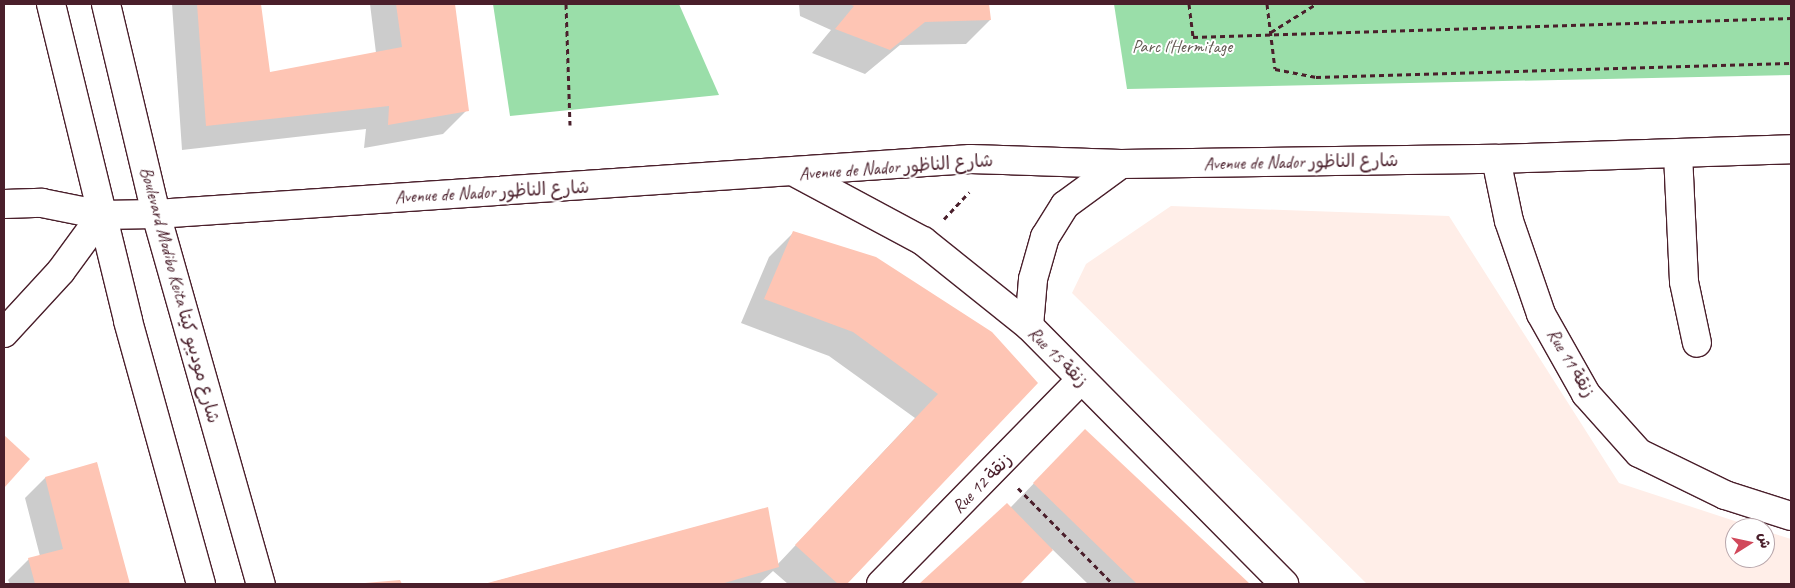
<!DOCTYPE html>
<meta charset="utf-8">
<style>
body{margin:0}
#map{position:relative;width:1795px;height:588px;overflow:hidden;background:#fff;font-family:Caveat,"Playpen Sans Arabic",sans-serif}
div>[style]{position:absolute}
.built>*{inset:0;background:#ffeee8}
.green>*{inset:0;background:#9adea9}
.shadow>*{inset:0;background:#0003}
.building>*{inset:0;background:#fec5b4}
.path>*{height:3px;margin-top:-1.5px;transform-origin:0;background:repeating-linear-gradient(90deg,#4a1f2b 0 5px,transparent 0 9px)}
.roads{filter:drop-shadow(1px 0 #4a1f2b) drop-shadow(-1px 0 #4a1f2b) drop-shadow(0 1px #4a1f2b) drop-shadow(0 -1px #4a1f2b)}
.minor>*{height:28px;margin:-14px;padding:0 14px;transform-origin:14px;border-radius:14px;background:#fff}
.primary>*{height:28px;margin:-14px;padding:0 14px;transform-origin:14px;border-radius:14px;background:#fff}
span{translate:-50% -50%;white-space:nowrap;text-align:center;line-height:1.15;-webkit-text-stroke:4px #fff;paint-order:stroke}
.park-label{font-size:18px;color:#625851}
.street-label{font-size:18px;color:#4a1f2b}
.frame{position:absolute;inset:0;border:5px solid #4a1f2b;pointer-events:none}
.north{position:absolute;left:1725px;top:518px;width:50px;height:50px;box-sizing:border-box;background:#fff;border:1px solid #b7a5aa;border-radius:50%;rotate:80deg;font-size:14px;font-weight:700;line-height:20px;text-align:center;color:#4a1f2b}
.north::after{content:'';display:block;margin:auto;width:18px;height:22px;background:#d1495b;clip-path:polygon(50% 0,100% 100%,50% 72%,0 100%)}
</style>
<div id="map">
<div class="built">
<div style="clip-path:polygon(1171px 206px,1449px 216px,1619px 483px,1756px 528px,1735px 528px,1735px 558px,1765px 558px,1765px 531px,1791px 539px,1791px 584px,1367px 584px,1072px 293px,1086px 264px)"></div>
</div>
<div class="green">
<div style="clip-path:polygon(493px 4px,679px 4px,719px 95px,510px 116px)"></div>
<div style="clip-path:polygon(1114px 4px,1791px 4px,1791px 75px,1127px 89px)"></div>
</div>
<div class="shadow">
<div style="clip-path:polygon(172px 4px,260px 4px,269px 74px,376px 53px,370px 4px,453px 4px,467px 110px,443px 134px,364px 148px,366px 129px,182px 150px)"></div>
<div style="clip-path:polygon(799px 4px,988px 4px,990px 20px,966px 44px,900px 45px,865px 74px,812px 53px,831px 30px,800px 16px)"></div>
<div style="clip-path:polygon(793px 233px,1037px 383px,845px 584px,788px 584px,773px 571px,759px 584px,486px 584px,767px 508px,777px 565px,915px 418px,829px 356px,741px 323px,769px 257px)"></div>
<div style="clip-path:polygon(1085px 431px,1248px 584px,1088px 584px,1052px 549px,1018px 584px,921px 584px,1007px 505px,1010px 508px)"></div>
<div style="clip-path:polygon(97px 464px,128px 584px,10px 584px,8px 580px,29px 559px,40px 556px,25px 498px,45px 478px)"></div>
</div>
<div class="building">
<div style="clip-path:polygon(197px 4px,261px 4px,270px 72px,402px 47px,396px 4px,455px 4px,469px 111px,388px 125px,389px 106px,206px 126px)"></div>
<div style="clip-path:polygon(849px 4px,989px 4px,991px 20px,925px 22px,890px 50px,835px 29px,854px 6px)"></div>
<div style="clip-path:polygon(793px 231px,876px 257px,992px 332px,1038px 383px,847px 584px,838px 584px,795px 545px,938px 394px,853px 332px,764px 299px)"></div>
<div style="clip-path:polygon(1085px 429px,1250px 584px,1137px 584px,1033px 483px)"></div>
<div style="clip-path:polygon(4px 435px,30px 459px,4px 488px)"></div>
<div style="clip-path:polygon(97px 462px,130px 584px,35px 584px,28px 558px,63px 549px,45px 477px)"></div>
<div style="clip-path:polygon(1007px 503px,1053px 550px,1020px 584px,919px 584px)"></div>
<div style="clip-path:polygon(768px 507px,779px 567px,721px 584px,484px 584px)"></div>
<div style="clip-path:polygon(400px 580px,402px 584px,365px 584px,365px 583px)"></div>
</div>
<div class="path">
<div style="left:566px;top:4px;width:121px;rotate:88.1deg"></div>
<div style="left:1189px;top:4px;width:33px;rotate:83deg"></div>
<div style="left:1193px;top:37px;width:598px;rotate:-1.82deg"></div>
<div style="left:1267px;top:4px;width:65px;rotate:83deg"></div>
<div style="left:1275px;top:69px;width:42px;rotate:11deg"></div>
<div style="left:1316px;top:77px;width:475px;rotate:-1.7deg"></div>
<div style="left:1271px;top:32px;width:53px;rotate:-31.9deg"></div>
<div style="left:944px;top:219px;width:37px;rotate:-47deg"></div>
<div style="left:1018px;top:488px;width:135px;rotate:45.3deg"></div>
</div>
<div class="roads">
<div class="minor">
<div style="left:1678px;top:154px;width:128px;rotate:87.3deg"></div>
<div style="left:1684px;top:282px;width:62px;rotate:78deg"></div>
<div style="left:1496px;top:159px;width:63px;rotate:78.2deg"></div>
<div style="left:1509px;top:221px;width:98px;rotate:71deg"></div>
<div style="left:1541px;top:314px;width:92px;rotate:60.6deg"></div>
<div style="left:1586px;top:394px;width:79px;rotate:48.1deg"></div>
<div style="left:1639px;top:453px;width:96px;rotate:26deg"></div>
<div style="left:1725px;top:495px;width:69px;rotate:17.7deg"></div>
<div style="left:798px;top:174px;width:142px;rotate:28.2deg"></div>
<div style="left:923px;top:241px;width:136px;rotate:38.7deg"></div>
<div style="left:1029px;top:326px;width:363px;rotate:45.3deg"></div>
<div style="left:4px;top:204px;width:38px;rotate:-2deg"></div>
<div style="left:42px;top:203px;width:61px;rotate:11.3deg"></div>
<div style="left:102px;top:215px;width:54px;rotate:-1.1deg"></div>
<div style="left:156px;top:214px;width:816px;rotate:-3.87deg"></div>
<div style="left:970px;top:159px;width:151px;rotate:1.9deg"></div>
<div style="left:1121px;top:164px;width:375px;rotate:-0.8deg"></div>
<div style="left:1496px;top:159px;width:295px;rotate:-1.9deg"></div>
<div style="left:1029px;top:326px;width:47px;rotate:-85.1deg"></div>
<div style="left:1033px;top:279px;width:44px;rotate:-74.1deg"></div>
<div style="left:1045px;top:237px;width:38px;rotate:-58deg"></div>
<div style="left:1065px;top:205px;width:69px;rotate:-36.2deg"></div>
<div style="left:4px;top:333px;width:84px;rotate:-47.4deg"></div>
<div style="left:61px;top:271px;width:69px;rotate:-53.8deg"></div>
<div style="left:881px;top:584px;width:286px;rotate:-45.6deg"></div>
</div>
<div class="primary">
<div style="left:51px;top:4px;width:326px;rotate:76.3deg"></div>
<div style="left:128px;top:321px;width:273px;rotate:74.5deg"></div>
<div style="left:106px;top:4px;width:216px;rotate:76.6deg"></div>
<div style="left:156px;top:214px;width:385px;rotate:74.2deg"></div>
</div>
</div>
<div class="park-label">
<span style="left:1182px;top:46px">Parc l'Hermitage</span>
</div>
<div class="street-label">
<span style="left:1301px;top:162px;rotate:-1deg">Avenue de Nador شارع الناظور</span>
<span style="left:896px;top:167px;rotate:-4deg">Avenue de Nador شارع الناظور</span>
<span style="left:492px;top:192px;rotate:-3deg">Avenue de Nador شارع الناظور</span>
<span style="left:180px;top:295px;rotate:75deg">Boulevard Modibo Keita شارع موديبو كيتا</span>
<span style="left:1058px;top:357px;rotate:45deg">Rue 15 زنقة</span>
<span style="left:1571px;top:363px;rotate:59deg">Rue 11 زنقة</span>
<span style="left:982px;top:483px;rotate:-45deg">Rue 12 زنقة</span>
</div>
<div class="frame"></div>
<div class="north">ش</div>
</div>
